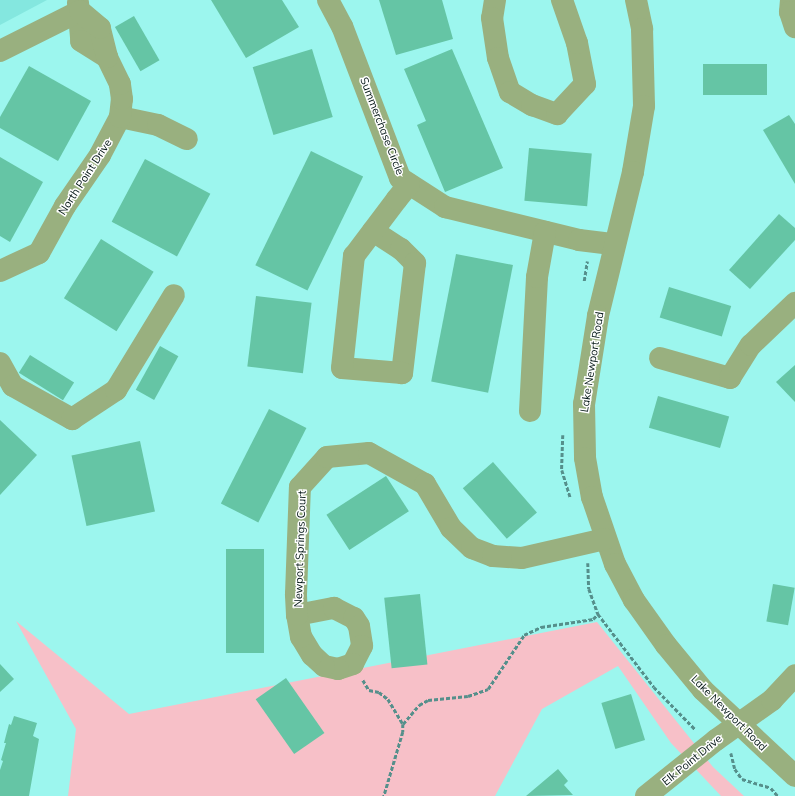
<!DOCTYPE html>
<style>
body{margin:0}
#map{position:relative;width:795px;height:796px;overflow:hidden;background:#9cf6ee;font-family:Mulish,sans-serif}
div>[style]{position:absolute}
.built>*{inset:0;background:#84e7df}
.green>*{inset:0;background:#f7c0c8}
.building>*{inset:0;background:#65c5a5;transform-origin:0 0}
.path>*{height:2.5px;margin-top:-1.25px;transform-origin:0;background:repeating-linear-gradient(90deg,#558f8b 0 4px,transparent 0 6px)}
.minor>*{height:22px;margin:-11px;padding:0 11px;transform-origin:11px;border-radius:11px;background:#99b07f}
span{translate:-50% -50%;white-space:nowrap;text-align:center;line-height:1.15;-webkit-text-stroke:3px #fff;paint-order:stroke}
.street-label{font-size:11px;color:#001413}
</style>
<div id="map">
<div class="built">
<div style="clip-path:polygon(0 0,47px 0,0 25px)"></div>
</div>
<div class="green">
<div style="clip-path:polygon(16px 621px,129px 714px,597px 622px,713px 767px,744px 796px,721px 796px,671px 743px,618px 666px,542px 709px,495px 796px,68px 796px,76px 729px)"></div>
</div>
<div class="building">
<div style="clip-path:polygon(211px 0,282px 0,299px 27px,246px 58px)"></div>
<div style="clip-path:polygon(379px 0,442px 0,453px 39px,396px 55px)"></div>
<div style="left:134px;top:16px;width:51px;height:22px;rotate:60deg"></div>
<div style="left:312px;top:49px;width:71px;height:62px;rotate:73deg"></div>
<div style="clip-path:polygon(452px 49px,503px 168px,445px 192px,417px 125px,426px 121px,404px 69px)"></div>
<div style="left:703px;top:64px;width:64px;height:31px"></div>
<div style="clip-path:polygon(29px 66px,91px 101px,58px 161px,0 128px,0 117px)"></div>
<div style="clip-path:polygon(789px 115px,795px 124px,795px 184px,763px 130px)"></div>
<div style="left:529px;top:148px;width:63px;height:53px;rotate:5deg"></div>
<div style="left:311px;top:151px;width:58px;height:127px;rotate:26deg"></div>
<div style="clip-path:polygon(0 157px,43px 182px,10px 242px,0 236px)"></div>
<div style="left:145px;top:159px;width:74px;height:71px;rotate:28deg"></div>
<div style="clip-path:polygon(779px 214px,795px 228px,795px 240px,750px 289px,729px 270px)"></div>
<div style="left:101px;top:239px;width:62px;height:70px;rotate:32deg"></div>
<div style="left:456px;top:254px;width:58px;height:130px;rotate:11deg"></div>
<div style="left:669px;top:287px;width:65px;height:32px;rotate:17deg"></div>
<div style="left:256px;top:296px;width:56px;height:71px;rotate:7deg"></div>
<div style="left:160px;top:346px;width:21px;height:50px;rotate:29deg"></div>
<div style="left:30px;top:355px;width:52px;height:21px;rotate:32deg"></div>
<div style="clip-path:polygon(795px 365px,795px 402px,776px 382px)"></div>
<div style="left:658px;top:396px;width:74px;height:33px;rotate:16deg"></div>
<div style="left:269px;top:409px;width:42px;height:106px;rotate:27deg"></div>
<div style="clip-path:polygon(0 420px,37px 455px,0 495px)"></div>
<div style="left:140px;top:441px;width:72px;height:70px;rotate:78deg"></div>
<div style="left:493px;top:462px;width:67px;height:40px;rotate:49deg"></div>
<div style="left:386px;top:476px;width:42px;height:71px;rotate:57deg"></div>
<div style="left:226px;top:549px;width:38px;height:104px"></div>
<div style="left:773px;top:584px;width:22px;height:38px;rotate:10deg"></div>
<div style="left:420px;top:594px;width:71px;height:36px;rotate:84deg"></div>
<div style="clip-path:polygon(0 664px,14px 679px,0 692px)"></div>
<div style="left:286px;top:678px;width:67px;height:37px;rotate:55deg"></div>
<div style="left:631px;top:694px;width:48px;height:31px;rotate:73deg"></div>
<div style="clip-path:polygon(14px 716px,37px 723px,33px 736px,39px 739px,29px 796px,0 796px,0 770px,3px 761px,1px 760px,6px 743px,4px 743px,9px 724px,11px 725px)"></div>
<div style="clip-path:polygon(558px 769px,568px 781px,564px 785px,573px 795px,526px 796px)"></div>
</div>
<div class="path">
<div style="left:584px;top:281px;width:20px;rotate:-81deg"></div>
<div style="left:563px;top:435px;width:35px;rotate:92deg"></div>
<div style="left:562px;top:470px;width:28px;rotate:73deg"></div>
<div style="left:588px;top:563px;width:26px;rotate:88deg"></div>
<div style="left:589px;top:589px;width:27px;rotate:70deg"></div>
<div style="left:598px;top:614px;width:92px;rotate:52.5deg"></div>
<div style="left:654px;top:687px;width:60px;rotate:45.7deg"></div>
<div style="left:363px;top:680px;width:12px;rotate:59deg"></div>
<div style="left:369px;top:690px;width:10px;rotate:11deg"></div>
<div style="left:379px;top:692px;width:11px;rotate:38deg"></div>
<div style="left:388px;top:699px;width:29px;rotate:59deg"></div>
<div style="left:403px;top:724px;width:8px;rotate:90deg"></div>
<div style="left:403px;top:732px;width:67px;rotate:106.5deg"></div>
<div style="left:403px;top:724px;width:25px;rotate:-50deg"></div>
<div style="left:419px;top:705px;width:10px;rotate:-29deg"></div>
<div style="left:428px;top:700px;width:40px;rotate:-5.7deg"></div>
<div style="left:468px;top:696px;width:21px;rotate:-19deg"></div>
<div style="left:488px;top:689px;width:65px;rotate:-56.3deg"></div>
<div style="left:524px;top:635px;width:19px;rotate:-25deg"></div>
<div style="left:541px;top:627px;width:53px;rotate:-8.7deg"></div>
<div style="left:593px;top:619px;width:7px;rotate:-45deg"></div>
<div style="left:731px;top:753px;width:16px;rotate:76deg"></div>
<div style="left:735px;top:769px;width:12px;rotate:55deg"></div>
<div style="left:742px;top:779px;width:30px;rotate:17deg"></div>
<div style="left:771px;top:788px;width:11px;rotate:49deg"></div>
</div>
<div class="minor">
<div style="left:328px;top:0;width:30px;rotate:62deg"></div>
<div style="left:342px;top:26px;width:163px;rotate:69.1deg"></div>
<div style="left:400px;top:178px;width:54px;rotate:32.8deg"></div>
<div style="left:445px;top:207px;width:138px;rotate:13.8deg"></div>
<div style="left:579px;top:240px;width:35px;rotate:7deg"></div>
<div style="left:495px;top:0;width:18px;rotate:99deg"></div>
<div style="left:492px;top:18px;width:40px;rotate:81.5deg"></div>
<div style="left:498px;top:58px;width:36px;rotate:71deg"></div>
<div style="left:510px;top:92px;width:26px;rotate:31deg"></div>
<div style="left:532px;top:105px;width:27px;rotate:20deg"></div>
<div style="left:557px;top:114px;width:41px;rotate:-47deg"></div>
<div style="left:585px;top:84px;width:42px;rotate:-101deg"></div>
<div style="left:577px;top:43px;width:46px;rotate:-109.2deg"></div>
<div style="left:636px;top:0;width:30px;rotate:78deg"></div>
<div style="left:642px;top:29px;width:77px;rotate:88.5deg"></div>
<div style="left:644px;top:106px;width:67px;rotate:99.5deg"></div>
<div style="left:633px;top:172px;width:148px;rotate:103.7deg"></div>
<div style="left:598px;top:316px;width:89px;rotate:99deg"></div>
<div style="left:584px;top:404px;width:54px;rotate:88.9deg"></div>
<div style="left:585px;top:458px;width:40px;rotate:80deg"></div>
<div style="left:592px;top:497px;width:71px;rotate:71.1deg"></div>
<div style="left:615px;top:564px;width:41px;rotate:62.2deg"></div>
<div style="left:634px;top:600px;width:55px;rotate:54.6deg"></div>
<div style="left:666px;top:645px;width:58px;rotate:50.6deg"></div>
<div style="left:703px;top:690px;width:126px;rotate:43.1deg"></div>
<div style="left:791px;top:0;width:12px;rotate:95deg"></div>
<div style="left:790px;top:12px;width:16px;rotate:72deg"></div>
<div style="left:78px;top:3px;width:38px;rotate:85deg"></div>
<div style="left:81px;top:41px;width:31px;rotate:32deg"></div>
<div style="left:0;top:51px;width:89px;rotate:-26.6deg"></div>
<div style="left:120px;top:117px;width:39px;rotate:12deg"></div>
<div style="left:158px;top:125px;width:32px;rotate:26deg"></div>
<div style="left:373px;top:231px;width:33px;rotate:33deg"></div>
<div style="left:401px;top:249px;width:20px;rotate:45deg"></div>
<div style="left:415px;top:263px;width:111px;rotate:96.7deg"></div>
<div style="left:402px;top:373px;width:60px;rotate:-175.2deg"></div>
<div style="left:342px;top:368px;width:113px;rotate:-83.9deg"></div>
<div style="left:354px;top:256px;width:71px;rotate:-53deg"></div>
<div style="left:397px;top:199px;width:19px;rotate:-51deg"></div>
<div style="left:0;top:271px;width:43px;rotate:-24.8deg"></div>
<div style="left:39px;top:253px;width:54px;rotate:-61deg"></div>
<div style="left:65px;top:206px;width:62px;rotate:-55.5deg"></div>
<div style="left:100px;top:155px;width:43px;rotate:-62.2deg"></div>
<div style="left:120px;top:117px;width:18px;rotate:-84deg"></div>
<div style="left:122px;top:99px;width:15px;rotate:-98deg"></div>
<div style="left:120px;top:84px;width:30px;rotate:-116deg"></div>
<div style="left:107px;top:57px;width:30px;rotate:-104deg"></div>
<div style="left:100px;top:28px;width:26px;rotate:-140deg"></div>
<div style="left:660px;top:358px;width:73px;rotate:15.9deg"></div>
<div style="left:730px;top:378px;width:39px;rotate:-58deg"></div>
<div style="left:751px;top:345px;width:61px;rotate:-43.7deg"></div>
<div style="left:0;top:363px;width:26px;rotate:61deg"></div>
<div style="left:13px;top:386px;width:68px;rotate:29.2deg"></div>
<div style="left:72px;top:419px;width:53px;rotate:-33.4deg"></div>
<div style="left:116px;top:390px;width:111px;rotate:-58.6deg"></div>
<div style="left:530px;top:411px;width:134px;rotate:-87deg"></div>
<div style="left:537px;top:277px;width:46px;rotate:-79.9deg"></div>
<div style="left:297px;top:615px;width:38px;rotate:-11deg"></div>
<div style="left:334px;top:608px;width:22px;rotate:27deg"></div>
<div style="left:354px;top:618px;width:9px;rotate:58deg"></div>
<div style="left:359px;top:626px;width:20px;rotate:81deg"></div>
<div style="left:362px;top:646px;width:20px;rotate:117deg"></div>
<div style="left:353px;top:664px;width:16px;rotate:162deg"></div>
<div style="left:338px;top:669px;width:14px;rotate:-168deg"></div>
<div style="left:324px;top:666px;width:16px;rotate:-137deg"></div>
<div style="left:312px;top:655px;width:21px;rotate:-121deg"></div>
<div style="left:301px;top:637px;width:22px;rotate:-100deg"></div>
<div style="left:297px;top:615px;width:21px;rotate:-93deg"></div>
<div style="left:296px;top:594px;width:107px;rotate:-87.9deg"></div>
<div style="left:300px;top:487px;width:40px;rotate:-48deg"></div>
<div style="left:327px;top:457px;width:42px;rotate:-5.4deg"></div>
<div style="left:369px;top:453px;width:64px;rotate:29deg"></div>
<div style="left:425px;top:484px;width:51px;rotate:59.4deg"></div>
<div style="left:451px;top:528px;width:29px;rotate:44deg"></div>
<div style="left:472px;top:548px;width:22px;rotate:21deg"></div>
<div style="left:493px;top:556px;width:29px;rotate:4deg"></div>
<div style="left:522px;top:558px;width:85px;rotate:-12.9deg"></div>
<div style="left:646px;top:796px;width:90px;rotate:-38.7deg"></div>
<div style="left:716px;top:740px;width:69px;rotate:-35.5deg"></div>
<div style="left:772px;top:700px;width:34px;rotate:-47deg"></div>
</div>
<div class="street-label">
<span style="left:382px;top:126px;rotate:69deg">Summerchase Circle</span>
<span style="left:85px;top:177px;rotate:-57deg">North Point Drive</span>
<span style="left:592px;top:362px;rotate:-81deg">Lake Newport Road</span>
<span style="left:300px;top:549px;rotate:-88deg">Newport Springs Court</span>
<span style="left:729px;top:713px;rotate:45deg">Lake Newport Road</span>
<span style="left:692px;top:760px;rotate:-39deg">Elk Point Drive</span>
</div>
</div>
